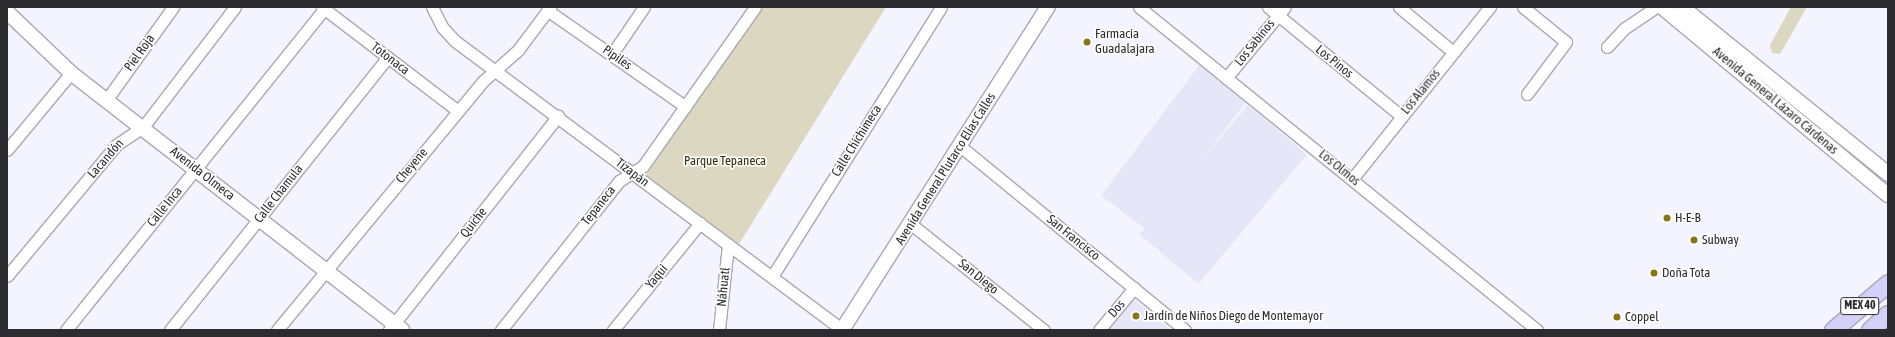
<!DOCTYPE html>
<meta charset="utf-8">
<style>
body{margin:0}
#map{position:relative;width:1895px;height:337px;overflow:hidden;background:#f4f4ff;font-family:"Asap Condensed",sans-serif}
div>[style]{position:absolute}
.built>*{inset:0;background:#e5e6f8;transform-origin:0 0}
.green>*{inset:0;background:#dcd7c0}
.roads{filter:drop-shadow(1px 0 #a9a9b4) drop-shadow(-1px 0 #a9a9b4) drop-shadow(0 1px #a9a9b4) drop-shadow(0 -1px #a9a9b4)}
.minor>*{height:11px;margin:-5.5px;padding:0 5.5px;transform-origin:5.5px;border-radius:5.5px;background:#fff}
.tertiary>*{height:14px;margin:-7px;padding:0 7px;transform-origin:7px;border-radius:7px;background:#fff}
.primary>*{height:17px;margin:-8.5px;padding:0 8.5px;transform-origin:8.5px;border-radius:8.5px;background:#d3d1fa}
.dots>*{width:11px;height:11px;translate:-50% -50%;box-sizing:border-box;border:2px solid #fff;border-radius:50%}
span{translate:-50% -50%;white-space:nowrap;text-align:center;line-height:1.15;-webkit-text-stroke:3.5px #fff;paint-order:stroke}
.shield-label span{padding:1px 3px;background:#fff;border:1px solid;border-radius:3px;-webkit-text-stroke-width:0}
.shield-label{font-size:12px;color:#2c2c30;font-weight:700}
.poi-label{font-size:13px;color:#2c2c30}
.left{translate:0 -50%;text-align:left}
.street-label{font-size:13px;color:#2c2c30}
.park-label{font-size:13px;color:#362e05}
.frame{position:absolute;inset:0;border:8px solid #2c2c30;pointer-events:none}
</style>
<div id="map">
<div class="built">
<div style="left:1201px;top:63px;width:59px;height:166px;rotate:37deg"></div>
<div style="left:1248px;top:105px;width:77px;height:169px;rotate:40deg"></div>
<div style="clip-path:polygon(1130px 301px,1136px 301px,1171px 330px,1107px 330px)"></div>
</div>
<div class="green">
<div style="clip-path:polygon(761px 7px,886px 7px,739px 244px,645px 177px)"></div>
<div style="clip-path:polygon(1791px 7px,1807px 7px,1780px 54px,1772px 53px,1770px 45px)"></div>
</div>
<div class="roads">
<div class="minor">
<div style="left:322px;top:7px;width:171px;rotate:37.4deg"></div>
<div style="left:432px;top:7px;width:22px;rotate:63deg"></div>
<div style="left:442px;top:27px;width:19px;rotate:47deg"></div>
<div style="left:455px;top:41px;width:484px;rotate:36.7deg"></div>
<div style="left:1139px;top:7px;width:513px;rotate:39.06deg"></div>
<div style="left:1268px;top:7px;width:172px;rotate:39.3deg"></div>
<div style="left:1399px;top:7px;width:70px;rotate:39.8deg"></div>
<div style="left:1523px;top:7px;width:55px;rotate:39.1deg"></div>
<div style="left:1566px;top:42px;width:65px;rotate:126.9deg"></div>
<div style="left:547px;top:10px;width:169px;rotate:34.9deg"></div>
<div style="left:1607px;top:47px;width:26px;rotate:-47deg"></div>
<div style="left:1625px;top:28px;width:37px;rotate:-34deg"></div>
<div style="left:612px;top:54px;width:57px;rotate:-55.8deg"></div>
<div style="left:1226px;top:78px;width:92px;rotate:-50.3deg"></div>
<div style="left:107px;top:99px;width:113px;rotate:-54.3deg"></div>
<div style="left:960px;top:146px;width:291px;rotate:39.3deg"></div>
<div style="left:7px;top:150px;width:100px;rotate:-50.3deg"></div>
<div style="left:1352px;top:179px;width:221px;rotate:-51.3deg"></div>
<div style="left:911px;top:224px;width:170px;rotate:38.6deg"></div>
<div style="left:773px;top:275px;width:316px;rotate:-57.9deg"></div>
<div style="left:7px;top:276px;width:170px;rotate:-50.2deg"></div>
<div style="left:116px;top:145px;width:32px;rotate:-34deg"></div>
<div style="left:143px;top:127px;width:151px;rotate:-52.5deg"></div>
<div style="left:66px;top:330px;width:412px;rotate:-51.2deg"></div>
<div style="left:170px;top:330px;width:348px;rotate:-51.4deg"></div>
<div style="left:277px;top:330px;width:322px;rotate:-50.4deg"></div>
<div style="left:482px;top:82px;width:48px;rotate:-41.6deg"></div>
<div style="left:518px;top:50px;width:54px;rotate:-53.3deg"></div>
<div style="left:389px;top:330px;width:273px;rotate:-51.7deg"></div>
<div style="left:501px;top:330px;width:190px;rotate:-51.6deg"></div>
<div style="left:619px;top:181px;width:28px;rotate:-32deg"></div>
<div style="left:643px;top:166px;width:194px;rotate:-54.8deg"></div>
<div style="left:613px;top:330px;width:138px;rotate:-50.9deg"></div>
<div style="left:719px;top:330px;width:86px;rotate:-84deg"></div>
<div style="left:1099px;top:330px;width:55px;rotate:-50.2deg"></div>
</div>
<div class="tertiary">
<div style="left:1662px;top:7px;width:294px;rotate:39.8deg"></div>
<div style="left:1682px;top:7px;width:265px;rotate:39deg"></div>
<div style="left:7px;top:12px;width:88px;rotate:43.6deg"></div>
<div style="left:71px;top:73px;width:419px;rotate:37.8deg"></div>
<div style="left:842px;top:330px;width:383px;rotate:-57.5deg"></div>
</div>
<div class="primary">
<div style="left:1833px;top:330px;width:72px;rotate:-40.5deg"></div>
<div style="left:1870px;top:330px;width:24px;rotate:-42deg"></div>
</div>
</div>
<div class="dots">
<div style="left:1087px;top:42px;background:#877518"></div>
<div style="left:1667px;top:218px;background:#877518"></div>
<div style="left:1694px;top:240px;background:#877518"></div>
<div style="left:1654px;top:273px;background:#877518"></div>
<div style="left:1136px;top:316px;background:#877518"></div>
<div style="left:1617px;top:317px;background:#877518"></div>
</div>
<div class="shield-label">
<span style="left:1860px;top:306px">MEX 40</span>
</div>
<div class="poi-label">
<span class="left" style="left:1095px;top:42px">Farmacia<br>Guadalajara</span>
<span class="left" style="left:1675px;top:218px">H-E-B</span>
<span class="left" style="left:1702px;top:240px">Subway</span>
<span class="left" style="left:1662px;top:273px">Doña Tota</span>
<span class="left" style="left:1144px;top:316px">Jardín de Niños Diego de Montemayor</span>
<span class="left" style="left:1625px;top:317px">Coppel</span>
</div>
<div class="street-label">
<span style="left:1255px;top:43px;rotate:-51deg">Los Sabinos</span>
<span style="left:140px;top:53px;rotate:-54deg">Piel Roja</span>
<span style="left:617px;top:58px;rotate:35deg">Pipiles</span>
<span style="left:390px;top:59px;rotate:37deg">Totonaca</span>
<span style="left:1334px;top:62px;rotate:39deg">Los Pinos</span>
<span style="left:1421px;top:92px;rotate:-51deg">Los Alamos</span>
<span style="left:1775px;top:101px;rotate:40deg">Avenida General Lázaro Cárdenas</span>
<span style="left:857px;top:141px;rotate:-58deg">Calle Chichimeca</span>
<span style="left:106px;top:159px;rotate:-49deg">Lacandón</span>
<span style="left:412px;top:166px;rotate:-50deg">Cheyene</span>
<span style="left:1339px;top:168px;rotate:39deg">Los Olmos</span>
<span style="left:946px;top:169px;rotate:-58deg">Avenida General Plutarco Elías Calles</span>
<span style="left:632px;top:173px;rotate:37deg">Tizapán</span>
<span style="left:202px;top:174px;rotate:38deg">Avenida Olmeca</span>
<span style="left:279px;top:194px;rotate:-52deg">Calle Chamula</span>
<span style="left:599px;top:206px;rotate:-52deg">Tepaneca</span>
<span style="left:165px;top:207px;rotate:-51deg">Calle Inca</span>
<span style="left:474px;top:223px;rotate:-52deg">Quiche</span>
<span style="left:1073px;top:238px;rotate:39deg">San Francisco</span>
<span style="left:657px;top:277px;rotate:-51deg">Yaqui</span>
<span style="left:978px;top:277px;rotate:39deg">San Diego</span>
<span style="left:724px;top:287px;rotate:-84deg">Náhuatl</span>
<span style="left:1117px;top:309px;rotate:-50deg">Dos</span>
</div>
<div class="park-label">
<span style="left:725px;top:161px">Parque Tepaneca</span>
</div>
<div class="frame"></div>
</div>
